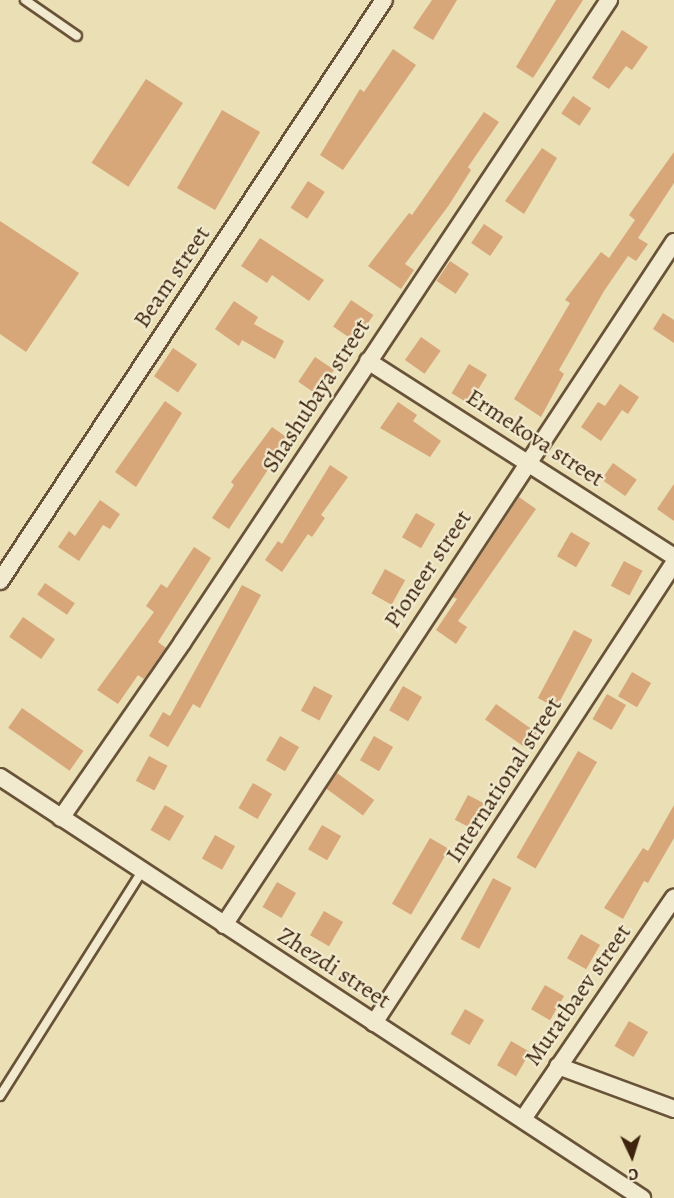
<!DOCTYPE html>
<meta charset="utf-8">
<style>
body{margin:0}
#map{position:relative;width:674px;height:1198px;overflow:hidden;background:#eadfb5;font-family:Alegreya,serif}
div>[style]{position:absolute}
.building>*{inset:0;background:#d7a77a;transform-origin:0 0}
.roads{filter:drop-shadow(2px 0 #695338) drop-shadow(-2px 0 #695338) drop-shadow(0 2px #695338) drop-shadow(0 -2px #695338)}
.service>*{height:8px;margin:-4px;padding:0 4px;transform-origin:4px;border-radius:4px;background:#f1eacf}
.minor>*{height:16px;margin:-8px;padding:0 8px;transform-origin:8px;border-radius:8px;background:#f1eacf}
span{translate:-50% -50%;white-space:nowrap;text-align:center;line-height:1.15;-webkit-text-stroke:4.5px #f1eacf;paint-order:stroke}
.street-label{font-size:24px;color:#3e240e}
.north{position:absolute;left:602px;top:1126px;width:60px;height:60px;-webkit-text-stroke:4px #f1eacf;paint-order:stroke;rotate:176deg;font-size:16px;font-weight:700;line-height:24px;text-align:center;color:#3e240e}
.north::after{content:'';display:block;margin:auto;width:21px;height:27px;background:#3e240e;clip-path:polygon(50% 0,100% 100%,50% 72%,0 100%)}
</style>
<div id="map">
<div class="building">
<div style="clip-path:polygon(432px 0,457px 0,433px 40px,413px 28px)"></div>
<div style="clip-path:polygon(556px 0,583px 0,533px 78px,516px 67px)"></div>
<div style="clip-path:polygon(622px 30px,648px 47px,632px 70px,626px 66px,609px 89px,592px 78px)"></div>
<div style="clip-path:polygon(393px 49px,416px 65px,343px 170px,320px 155px,360px 89px,364px 92px)"></div>
<div style="left:146px;top:79px;width:44px;height:100px;rotate:33deg"></div>
<div style="left:573px;top:96px;width:22px;height:21px;rotate:34deg"></div>
<div style="left:222px;top:110px;width:44px;height:90px;rotate:30deg"></div>
<div style="clip-path:polygon(484px 112px,499px 122px,468px 167px,471px 170px,449px 205px,405px 264px,414px 270px,401px 289px,368px 266px,409px 213px,412px 215px)"></div>
<div style="clip-path:polygon(542px 148px,557px 158px,524px 214px,505px 201px)"></div>
<div style="clip-path:polygon(674px 152px,674px 183px,638px 238px,648px 244px,636px 261px,628px 256px,604px 291px,559px 370px,564px 374px,541px 417px,514px 399px,570px 303px,565px 300px,601px 252px,609px 258px,635px 220px,629px 215px)"></div>
<div style="left:308px;top:181px;width:20px;height:32px;rotate:33deg"></div>
<div style="clip-path:polygon(0 221px,79px 273px,26px 352px,0 334px)"></div>
<div style="left:484px;top:224px;width:23px;height:23px;rotate:34deg"></div>
<div style="clip-path:polygon(260px 238px,324px 280px,309px 301px,272px 275px,267px 283px,241px 266px)"></div>
<div style="left:450px;top:261px;width:23px;height:24px;rotate:34deg"></div>
<div style="left:351px;top:300px;width:27px;height:32px;rotate:34deg"></div>
<div style="clip-path:polygon(234px 301px,258px 317px,254px 324px,284px 341px,275px 359px,242px 340px,239px 346px,215px 329px)"></div>
<div style="clip-path:polygon(663px 313px,674px 320px,674px 343px,653px 329px)"></div>
<div style="left:421px;top:337px;width:24px;height:28px;rotate:35deg"></div>
<div style="left:173px;top:348px;width:29px;height:34px;rotate:34deg"></div>
<div style="left:315px;top:357px;width:23px;height:30px;rotate:34deg"></div>
<div style="left:469px;top:364px;width:21px;height:34px;rotate:31deg"></div>
<div style="clip-path:polygon(620px 384px,639px 397px,628px 414px,622px 410px,601px 441px,581px 427px,598px 402px,605px 406px)"></div>
<div style="clip-path:polygon(165px 401px,182px 413px,136px 487px,115px 472px)"></div>
<div style="clip-path:polygon(398px 402px,417px 415px,413px 421px,441px 441px,430px 457px,380px 428px)"></div>
<div style="clip-path:polygon(272px 427px,292px 441px,276px 464px,273px 462px,229px 529px,212px 518px,234px 485px,231px 482px)"></div>
<div style="left:613px;top:463px;width:29px;height:20px;rotate:35deg"></div>
<div style="clip-path:polygon(330px 465px,348px 477px,321px 515px,325px 518px,312px 537px,308px 534px,282px 572px,265px 560px,278px 541px,282px 544px)"></div>
<div style="clip-path:polygon(674px 484px,674px 521px,657px 509px)"></div>
<div style="clip-path:polygon(519px 497px,536px 509px,458px 621px,467px 627px,456px 644px,436px 630px,457px 599px,453px 597px)"></div>
<div style="clip-path:polygon(100px 500px,120px 514px,110px 529px,103px 525px,79px 561px,58px 547px,69px 531px,75px 536px)"></div>
<div style="left:416px;top:513px;width:22px;height:28px;rotate:30deg"></div>
<div style="left:571px;top:532px;width:22px;height:28px;rotate:30deg"></div>
<div style="clip-path:polygon(194px 547px,211px 558px,158px 642px,166px 648px,144px 679px,138px 675px,118px 704px,97px 690px,154px 612px,146px 606px,161px 584px,167px 588px)"></div>
<div style="left:624px;top:561px;width:21px;height:28px;rotate:28deg"></div>
<div style="left:385px;top:569px;width:23px;height:28px;rotate:29deg"></div>
<div style="left:45px;top:583px;width:36px;height:14px;rotate:34deg"></div>
<div style="clip-path:polygon(242px 585px,261px 595px,200px 708px,193px 704px,168px 747px,149px 736px,163px 712px,170px 716px)"></div>
<div style="left:23px;top:617px;width:39px;height:24px;rotate:35deg"></div>
<div style="left:574px;top:630px;width:21px;height:77px;rotate:28deg"></div>
<div style="left:632px;top:672px;width:22px;height:28px;rotate:30deg"></div>
<div style="left:314px;top:686px;width:21px;height:28px;rotate:28deg"></div>
<div style="left:403px;top:686px;width:22px;height:28px;rotate:30deg"></div>
<div style="left:607px;top:694px;width:22px;height:29px;rotate:30deg"></div>
<div style="left:496px;top:704px;width:50px;height:19px;rotate:35deg"></div>
<div style="left:22px;top:708px;width:75px;height:24px;rotate:35deg"></div>
<div style="left:280px;top:736px;width:22px;height:28px;rotate:30deg"></div>
<div style="left:374px;top:736px;width:22px;height:28px;rotate:30deg"></div>
<div style="left:578px;top:751px;width:22px;height:123px;rotate:30deg"></div>
<div style="left:149px;top:756px;width:21px;height:28px;rotate:28deg"></div>
<div style="left:337px;top:773px;width:46px;height:19px;rotate:36deg"></div>
<div style="left:253px;top:783px;width:22px;height:29px;rotate:30deg"></div>
<div style="left:468px;top:795px;width:21px;height:28px;rotate:28deg"></div>
<div style="left:165px;top:805px;width:22px;height:29px;rotate:30deg"></div>
<div style="clip-path:polygon(674px 805px,674px 838px,648px 883px,644px 881px,623px 919px,604px 908px,643px 848px,648px 851px)"></div>
<div style="left:322px;top:825px;width:22px;height:28px;rotate:30deg"></div>
<div style="left:215px;top:835px;width:23px;height:27px;rotate:29deg"></div>
<div style="left:430px;top:838px;width:22px;height:76px;rotate:30deg"></div>
<div style="left:493px;top:878px;width:21px;height:69px;rotate:28deg"></div>
<div style="left:277px;top:882px;width:22px;height:29px;rotate:30deg"></div>
<div style="left:324px;top:911px;width:22px;height:28px;rotate:30deg"></div>
<div style="left:581px;top:934px;width:22px;height:28px;rotate:30deg"></div>
<div style="left:545px;top:985px;width:22px;height:28px;rotate:30deg"></div>
<div style="left:465px;top:1009px;width:22px;height:29px;rotate:30deg"></div>
<div style="left:629px;top:1021px;width:22px;height:29px;rotate:30deg"></div>
<div style="left:511px;top:1041px;width:22px;height:28px;rotate:30deg"></div>
</div>
<div class="roads">
<div class="service">
<div style="left:25px;top:0;width:63px;rotate:34.7deg"></div>
<div style="left:0;top:1096px;width:266px;rotate:-57.7deg"></div>
</div>
<div class="minor">
<div style="left:368px;top:361px;width:363px;rotate:32.6deg"></div>
<div style="left:0;top:581px;width:696px;rotate:-56.54deg"></div>
<div style="left:0;top:777px;width:768px;rotate:33.26deg"></div>
<div style="left:61px;top:818px;width:213px;rotate:-55.3deg"></div>
<div style="left:182px;top:643px;width:772px;rotate:-56.41deg"></div>
<div style="left:224px;top:925px;width:818px;rotate:-56.62deg"></div>
<div style="left:374px;top:1023px;width:549px;rotate:-56.89deg"></div>
<div style="left:558px;top:1066px;width:124px;rotate:20.3deg"></div>
<div style="left:523px;top:1119px;width:268px;rotate:-55.7deg"></div>
</div>
</div>
<div class="street-label">
<span style="left:172px;top:277px;rotate:-56deg">Beam street</span>
<span style="left:316px;top:396px;rotate:-57deg">Shashubaya street</span>
<span style="left:535px;top:438px;rotate:33deg">Ermekova street</span>
<span style="left:428px;top:569px;rotate:-56deg">Pioneer street</span>
<span style="left:504px;top:780px;rotate:-57deg">International street</span>
<span style="left:334px;top:968px;rotate:33deg">Zhezdi street</span>
<span style="left:578px;top:995px;rotate:-55deg">Muratbaev street</span>
</div>
<div class="north">С</div>
</div>
